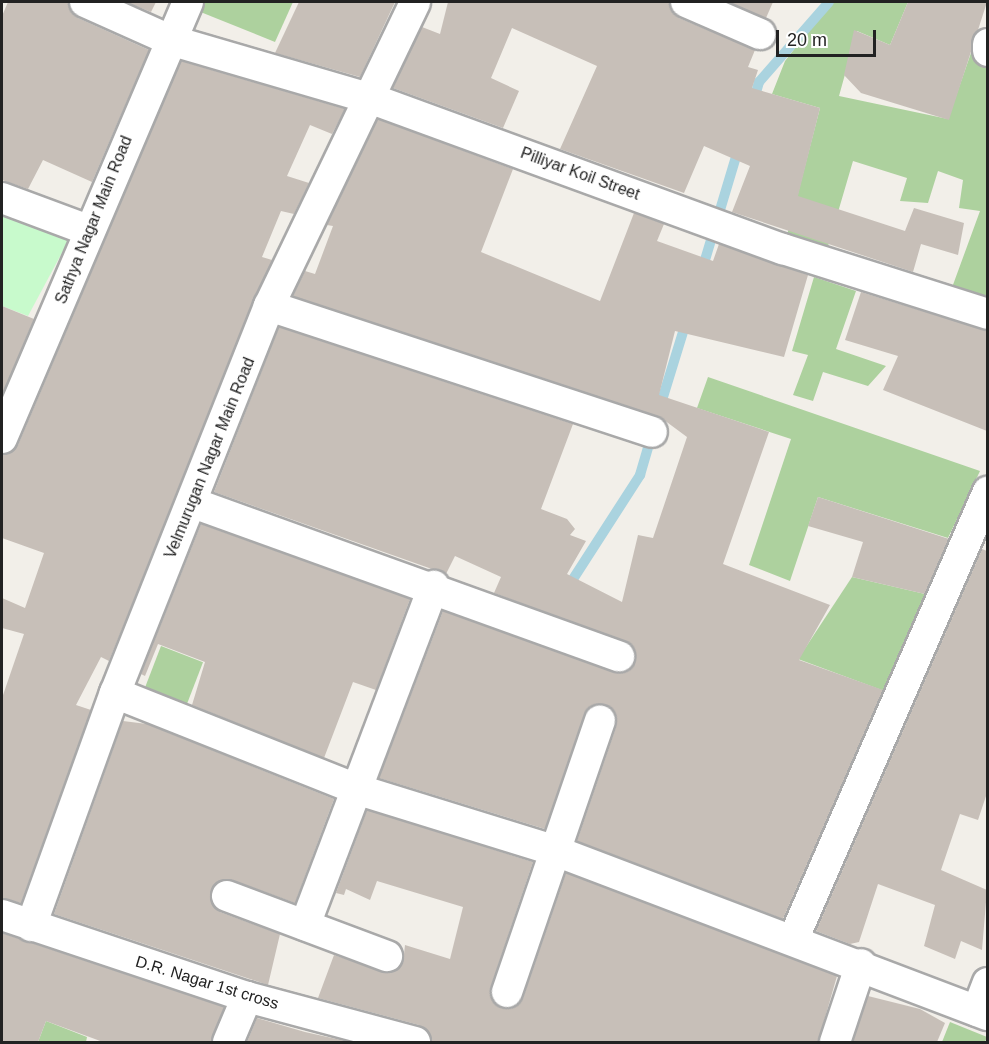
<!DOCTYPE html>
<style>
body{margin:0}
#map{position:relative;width:989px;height:1044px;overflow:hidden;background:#f2efe9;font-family:Arial,sans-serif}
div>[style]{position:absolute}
.forest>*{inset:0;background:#add19e;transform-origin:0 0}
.park>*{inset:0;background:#c8facc}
.stream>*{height:10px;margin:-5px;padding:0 5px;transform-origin:5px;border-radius:5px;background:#aad3df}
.building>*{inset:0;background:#c7bfb8}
.roads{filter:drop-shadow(2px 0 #a9a9a9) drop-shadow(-2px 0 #a9a9a9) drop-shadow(0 2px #a9a9a9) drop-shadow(0 -2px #a9a9a9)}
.minor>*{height:30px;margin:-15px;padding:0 15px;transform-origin:15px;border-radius:15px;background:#fff}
span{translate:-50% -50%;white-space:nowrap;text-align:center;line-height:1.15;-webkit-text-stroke:5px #fff;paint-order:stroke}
.street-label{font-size:16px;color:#222}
.frame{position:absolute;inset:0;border:3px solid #222;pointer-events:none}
.scale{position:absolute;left:776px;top:30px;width:100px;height:27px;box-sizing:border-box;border:3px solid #222;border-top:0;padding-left:8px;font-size:18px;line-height:21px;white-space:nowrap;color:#222;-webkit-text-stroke:4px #fff;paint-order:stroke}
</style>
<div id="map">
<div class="forest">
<div style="clip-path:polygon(202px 2px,293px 2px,275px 42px,198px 11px)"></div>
<div style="clip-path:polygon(831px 2px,908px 2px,890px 45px,857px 31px,839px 96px,948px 119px,972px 50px,987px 57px,987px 304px,950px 293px,980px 211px,959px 208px,963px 180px,938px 171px,928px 203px,900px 201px,907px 178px,853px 161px,826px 253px,786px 239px,820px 108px,772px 94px,785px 61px)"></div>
<div style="clip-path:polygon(814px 277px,856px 291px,836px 349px,886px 366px,868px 386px,823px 372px,813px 401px,793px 395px,808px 355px,792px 351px)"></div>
<div style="clip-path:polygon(708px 377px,980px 471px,948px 538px,818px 497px,790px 581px,749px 565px,791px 439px,697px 408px)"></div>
<div style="clip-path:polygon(852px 577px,925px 594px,887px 692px,798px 659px)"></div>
<div style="left:161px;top:646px;width:45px;height:51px;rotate:21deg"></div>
<div style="clip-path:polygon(46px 1021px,87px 1037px,86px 1042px,38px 1042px)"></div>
<div style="clip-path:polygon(950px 1022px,987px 1037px,985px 1042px,942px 1042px)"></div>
</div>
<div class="park">
<div style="clip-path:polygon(2px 209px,72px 234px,28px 316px,2px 306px)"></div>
</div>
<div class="stream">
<div style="left:753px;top:103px;width:22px;rotate:-74deg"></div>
<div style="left:759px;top:82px;width:106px;rotate:-48.8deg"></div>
<div style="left:702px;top:270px;width:128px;rotate:-73.3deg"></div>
<div style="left:659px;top:410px;width:95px;rotate:-72.9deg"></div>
<div style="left:566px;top:590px;width:137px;rotate:-57.2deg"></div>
<div style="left:640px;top:475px;width:43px;rotate:-73.7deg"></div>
</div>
<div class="building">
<div style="clip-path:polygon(8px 2px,68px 2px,78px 18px,149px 50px,92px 182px,43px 160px,28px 189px,2px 180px,2px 16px)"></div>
<div style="clip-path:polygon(126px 2px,156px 2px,151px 12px)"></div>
<div style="clip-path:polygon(299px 2px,395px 2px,360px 77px,275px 53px)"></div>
<div style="clip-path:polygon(448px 2px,669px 2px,679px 18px,755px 50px,748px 67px,758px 70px,752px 88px,820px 108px,798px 196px,905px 231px,914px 208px,964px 223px,958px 255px,921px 244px,913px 272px,732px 212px,750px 166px,704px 146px,684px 193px,560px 149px,597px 66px,512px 28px,491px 78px,519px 91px,503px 128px,393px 88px,422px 27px,440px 34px)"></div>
<div style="clip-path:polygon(728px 2px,773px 2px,766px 18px)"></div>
<div style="clip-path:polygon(908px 2px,987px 2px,949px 120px,861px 93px,844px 75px,854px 30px,890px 45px)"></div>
<div style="clip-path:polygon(181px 61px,345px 109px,332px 134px,310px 125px,287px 176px,309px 183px,294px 214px,281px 211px,262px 257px,272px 260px,109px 661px,101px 657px,76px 705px,91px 710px,21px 903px,2px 898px,2px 698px,24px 634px,2px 628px,2px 598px,25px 608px,44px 553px,2px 538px,2px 455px,18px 445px)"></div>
<div style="clip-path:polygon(378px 119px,513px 169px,481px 252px,600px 301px,634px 213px,664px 224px,657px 241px,713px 261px,719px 244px,808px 275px,784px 357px,675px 331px,659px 395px,769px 432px,723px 564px,830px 605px,799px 660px,883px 690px,783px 919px,577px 841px,616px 727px,617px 717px,606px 705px,596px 704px,584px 715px,545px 829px,379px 778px,443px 611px,614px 672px,635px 662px,632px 645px,494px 593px,501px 577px,455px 556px,446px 574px,214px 492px,279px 327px,573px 424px,541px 509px,567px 519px,575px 529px,570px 535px,586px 541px,567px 574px,622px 602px,638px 535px,653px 538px,687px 437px,664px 420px,293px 296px,305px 271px,315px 274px,333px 226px,327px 225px)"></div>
<div style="clip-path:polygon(861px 292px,987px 331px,987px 431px,883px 390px,898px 356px,845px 340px)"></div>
<div style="clip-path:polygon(2px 306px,34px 319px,2px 395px)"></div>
<div style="clip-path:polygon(818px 497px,949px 539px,925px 594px,852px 577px,863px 542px,808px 526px)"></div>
<div style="clip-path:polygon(201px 524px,410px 599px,376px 690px,353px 682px,324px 758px,192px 705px,205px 662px,158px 644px,145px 676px,141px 674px)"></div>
<div style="clip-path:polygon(982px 549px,987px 551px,987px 793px,978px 820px,960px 814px,941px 870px,987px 890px,982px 950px,961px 941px,955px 959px,924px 946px,935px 905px,878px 884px,859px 942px,850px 944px,816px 931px)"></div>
<div style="clip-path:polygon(123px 721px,147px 724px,334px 799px,295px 903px,232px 880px,217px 882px,211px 891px,220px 912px,280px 934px,268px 985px,54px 914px)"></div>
<div style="clip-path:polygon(367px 810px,533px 862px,491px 986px,490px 996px,501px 1008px,511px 1009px,523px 998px,566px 873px,837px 976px,818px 1042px,432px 1042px,419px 1025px,318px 998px,334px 955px,389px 973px,403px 963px,405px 945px,450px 959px,463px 907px,377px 881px,370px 900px,346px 889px,344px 895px,336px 893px)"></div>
<div style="clip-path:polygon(2px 933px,224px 1007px,211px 1042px,103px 1042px,46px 1021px,38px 1042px,2px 1042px)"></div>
<div style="clip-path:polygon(868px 996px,920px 1009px,945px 1023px,937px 1042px,853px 1042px)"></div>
<div style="clip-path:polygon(257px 1018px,305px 1032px,350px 1042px,247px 1042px)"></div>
</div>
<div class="roads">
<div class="minor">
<div style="left:85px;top:2px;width:93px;rotate:24.1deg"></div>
<div style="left:170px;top:40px;width:210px;rotate:16.3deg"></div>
<div style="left:372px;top:99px;width:438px;rotate:20.1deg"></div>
<div style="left:783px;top:249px;width:215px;rotate:17.6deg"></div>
<div style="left:686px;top:2px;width:81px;rotate:23.4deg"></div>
<div style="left:988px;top:44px;width:7px;rotate:90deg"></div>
<div style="left:2px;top:198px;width:92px;rotate:20.4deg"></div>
<div style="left:269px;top:306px;width:403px;rotate:18.2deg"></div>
<div style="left:2px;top:438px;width:474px;rotate:-66.9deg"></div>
<div style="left:193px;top:503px;width:453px;rotate:19.8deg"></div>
<div style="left:115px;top:693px;width:259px;rotate:21.7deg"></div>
<div style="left:356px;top:789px;width:206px;rotate:17.2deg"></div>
<div style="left:553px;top:850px;width:465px;rotate:20.8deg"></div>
<div style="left:227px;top:896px;width:171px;rotate:20.6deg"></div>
<div style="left:2px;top:915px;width:258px;rotate:18.5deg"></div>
<div style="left:247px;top:997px;width:174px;rotate:15deg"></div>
<div style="left:305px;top:925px;width:363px;rotate:-69.2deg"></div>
<div style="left:31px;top:926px;width:248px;rotate:-70.2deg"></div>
<div style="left:115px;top:693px;width:417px;rotate:-68.3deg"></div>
<div style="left:269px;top:306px;width:337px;rotate:-64.3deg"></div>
<div style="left:793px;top:940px;width:489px;rotate:-66.5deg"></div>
<div style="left:507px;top:992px;width:287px;rotate:-71.1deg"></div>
<div style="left:977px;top:1011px;width:30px;rotate:-69deg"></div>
<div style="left:228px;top:1042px;width:49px;rotate:-67.1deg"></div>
<div style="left:835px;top:1042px;width:82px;rotate:-71.6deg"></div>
</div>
</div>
<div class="street-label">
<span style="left:580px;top:174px;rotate:20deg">Pilliyar Koil Street</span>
<span style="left:94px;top:220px;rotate:-68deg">Sathya Nagar Main Road</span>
<span style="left:210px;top:458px;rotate:-68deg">Velmurugan Nagar Main Road</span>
<span style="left:207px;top:983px;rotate:17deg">D.R. Nagar 1st cross</span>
</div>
<div class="frame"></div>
<div class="scale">20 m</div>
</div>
